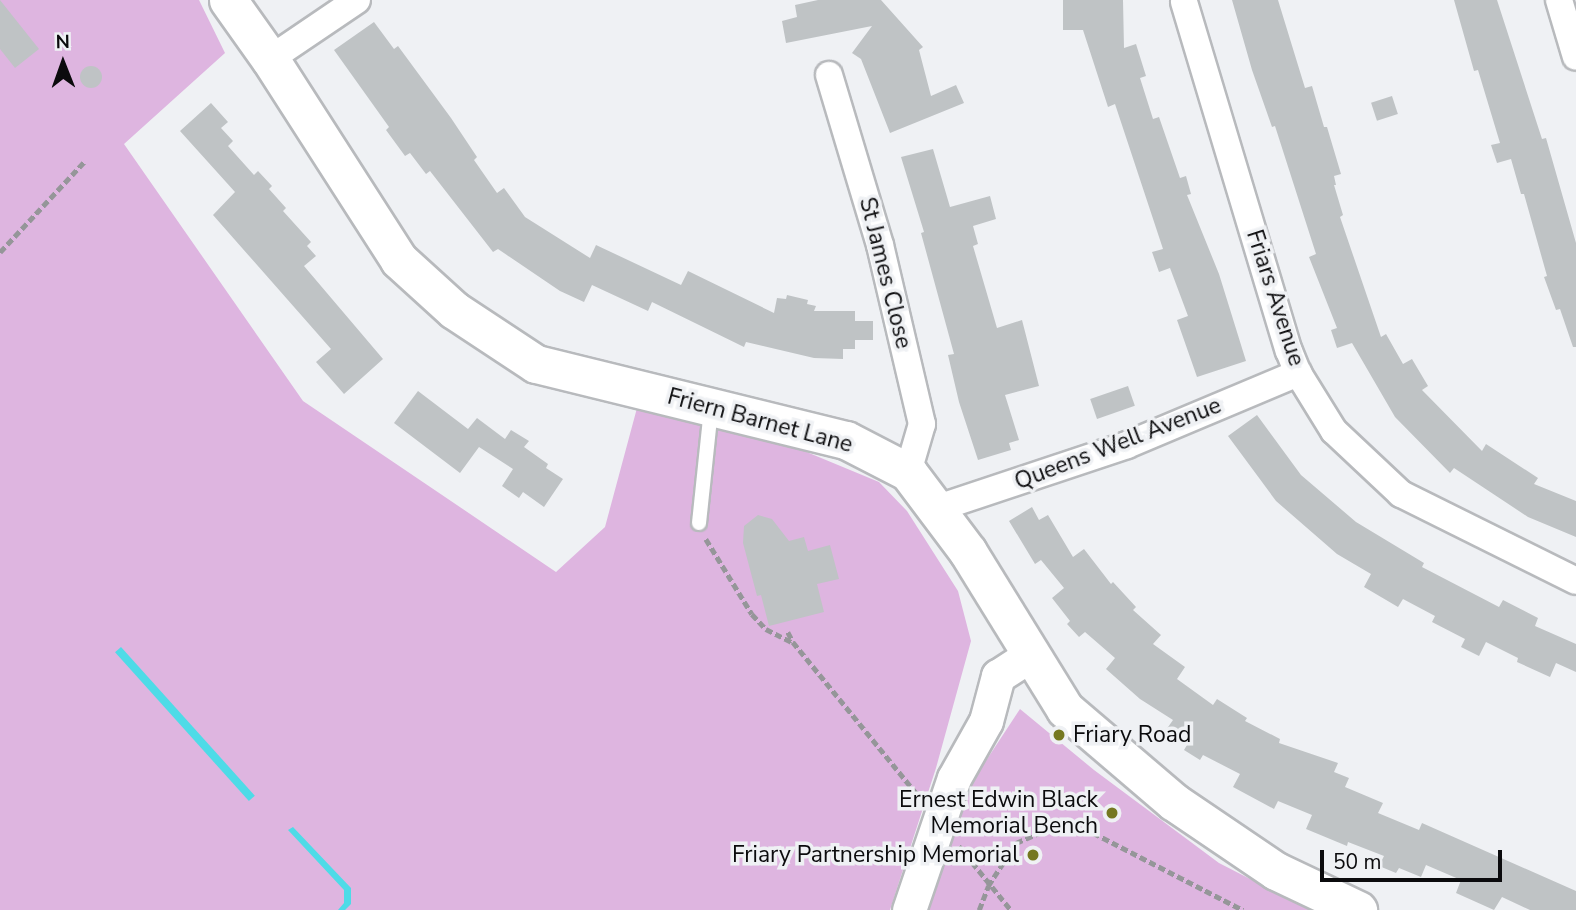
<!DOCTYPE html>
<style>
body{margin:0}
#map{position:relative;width:1576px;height:910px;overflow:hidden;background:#eff1f4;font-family:"Nunito Sans",sans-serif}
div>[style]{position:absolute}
.green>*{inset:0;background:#deb5e0}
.water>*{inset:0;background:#4edbe7;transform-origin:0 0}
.building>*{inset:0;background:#bfc3c5;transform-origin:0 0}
.round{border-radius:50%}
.path>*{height:4.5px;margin-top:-2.25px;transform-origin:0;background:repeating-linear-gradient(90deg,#959699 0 7px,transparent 0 10.5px)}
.roads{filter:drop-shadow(2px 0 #b8babd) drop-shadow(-2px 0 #b8babd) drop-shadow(0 2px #b8babd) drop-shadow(0 -2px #b8babd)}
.service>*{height:14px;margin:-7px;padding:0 7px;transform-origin:7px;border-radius:7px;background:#fff}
.minor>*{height:26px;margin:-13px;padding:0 13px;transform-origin:13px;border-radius:13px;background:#fff}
.tertiary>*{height:33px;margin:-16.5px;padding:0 16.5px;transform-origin:16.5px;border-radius:16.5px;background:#fff}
.secondary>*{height:37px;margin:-18.5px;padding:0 18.5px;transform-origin:18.5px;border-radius:18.5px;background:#fff}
.dots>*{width:19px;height:19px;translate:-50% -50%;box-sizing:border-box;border:4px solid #eff1f4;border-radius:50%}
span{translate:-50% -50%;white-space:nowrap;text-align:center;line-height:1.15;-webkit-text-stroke:7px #eff1f4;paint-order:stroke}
.street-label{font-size:23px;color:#0b0b0d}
.poi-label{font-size:23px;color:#0b0b0d}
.left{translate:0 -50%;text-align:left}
.right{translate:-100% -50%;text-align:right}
.north{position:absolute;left:28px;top:28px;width:70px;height:70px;-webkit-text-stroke:5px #eff1f4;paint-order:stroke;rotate:359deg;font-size:19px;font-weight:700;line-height:28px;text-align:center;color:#0b0b0d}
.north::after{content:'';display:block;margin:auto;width:24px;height:32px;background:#0b0b0d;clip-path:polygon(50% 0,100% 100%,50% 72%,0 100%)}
.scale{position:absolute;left:1320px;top:850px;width:182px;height:32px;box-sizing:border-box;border:4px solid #0b0b0d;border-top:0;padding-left:9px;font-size:21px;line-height:24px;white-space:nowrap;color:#0b0b0d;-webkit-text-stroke:5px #eff1f4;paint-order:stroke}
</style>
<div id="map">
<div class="green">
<div style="clip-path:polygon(0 0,199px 0,225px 53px,124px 144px,303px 401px,556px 572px,605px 527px,637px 408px,797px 448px,879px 482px,907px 511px,958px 591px,971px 641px,936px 768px,890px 910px,0 910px)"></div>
<div style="clip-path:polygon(1020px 709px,1094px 770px,1219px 863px,1310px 910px,927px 910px,972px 782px)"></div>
</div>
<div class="water">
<div style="left:121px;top:647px;width:200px;height:8px;rotate:48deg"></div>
<div style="clip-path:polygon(293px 827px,351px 888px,351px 904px,345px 910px,338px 910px,344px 903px,344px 890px,288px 830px)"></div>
</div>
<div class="building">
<div style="clip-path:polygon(0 0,39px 49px,15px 68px,0 49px)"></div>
<div style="clip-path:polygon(818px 0,881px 0,923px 47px,919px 50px,931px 96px,956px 85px,964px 103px,890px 133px,861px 59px,852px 53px,872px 26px,786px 43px,782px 21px,797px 17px,795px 5px)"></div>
<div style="clip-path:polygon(1063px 0,1123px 0,1124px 48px,1136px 44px,1146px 76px,1140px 78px,1153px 119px,1159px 117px,1180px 178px,1186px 176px,1191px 194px,1187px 195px,1219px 274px,1246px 361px,1197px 377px,1177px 320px,1188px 316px,1170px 268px,1159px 272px,1152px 252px,1163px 249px,1115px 104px,1108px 107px,1083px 30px,1063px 30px)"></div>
<div style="clip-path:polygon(1232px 0,1278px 0,1305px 88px,1312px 86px,1324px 127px,1327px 127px,1341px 174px,1334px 176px,1336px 185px,1334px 185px,1343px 215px,1340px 217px,1381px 337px,1386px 334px,1403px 364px,1412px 359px,1428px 386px,1422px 390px,1482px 451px,1486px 444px,1538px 478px,1534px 484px,1576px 501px,1576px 537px,1528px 517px,1454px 468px,1450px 473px,1395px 417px,1352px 343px,1337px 348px,1331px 330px,1337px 328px,1309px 257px,1316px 254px,1275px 126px,1272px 127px,1252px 70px)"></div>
<div style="clip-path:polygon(1454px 0,1497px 0,1542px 139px,1546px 138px,1576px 243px,1576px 347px,1573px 347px,1560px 309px,1556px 310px,1544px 277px,1547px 276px,1524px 194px,1521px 194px,1511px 159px,1497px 163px,1491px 145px,1500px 143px,1478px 70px,1474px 71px)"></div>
<div style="clip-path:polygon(374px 22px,394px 49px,398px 46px,451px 118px,477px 157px,474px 160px,497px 193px,504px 188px,525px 217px,590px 258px,596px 245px,681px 285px,688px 271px,774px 313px,777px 298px,786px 299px,787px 295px,808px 300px,807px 304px,816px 306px,814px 311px,855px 311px,855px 321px,873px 321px,873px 340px,855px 340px,855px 349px,843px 349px,843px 359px,814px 358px,746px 342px,744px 347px,652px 302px,648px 311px,592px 285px,584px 302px,560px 291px,498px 249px,493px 252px,430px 171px,426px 174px,410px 153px,405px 156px,386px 130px,389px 127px,334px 50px)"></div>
<div class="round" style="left:80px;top:66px;width:22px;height:22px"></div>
<div style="left:1392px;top:96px;width:19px;height:22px;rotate:72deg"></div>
<div style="clip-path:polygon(211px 103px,228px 122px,221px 128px,233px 141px,228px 146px,254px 175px,258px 171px,272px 186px,269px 189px,286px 208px,283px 211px,311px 242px,307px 246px,316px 256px,304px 266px,383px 359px,344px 394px,316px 362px,331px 349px,213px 215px,235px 192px,180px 131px)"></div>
<div style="clip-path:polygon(933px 149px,950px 207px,990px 196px,996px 219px,973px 226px,978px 244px,973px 246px,997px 328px,1022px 320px,1039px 386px,1005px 395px,1019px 440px,1009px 443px,1011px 450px,978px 460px,959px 402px,948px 355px,954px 354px,921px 233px,924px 232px,901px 157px)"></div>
<div style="left:1128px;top:386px;width:21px;height:40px;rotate:71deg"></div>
<div style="clip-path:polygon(418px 391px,468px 429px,477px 418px,505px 439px,511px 430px,529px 441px,524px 447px,548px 464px,546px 468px,563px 479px,544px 507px,523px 492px,519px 498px,502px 486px,513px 469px,479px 447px,460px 473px,394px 423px)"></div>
<div style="clip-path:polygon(1257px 415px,1301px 475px,1356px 522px,1424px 563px,1422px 567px,1499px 607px,1503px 600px,1538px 618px,1535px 626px,1576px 644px,1576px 672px,1556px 663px,1550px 677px,1517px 662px,1518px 658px,1486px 642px,1479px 656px,1461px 647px,1465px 639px,1432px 622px,1435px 616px,1403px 599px,1398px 607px,1364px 587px,1371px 574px,1337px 554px,1276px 501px,1228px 436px)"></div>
<div style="clip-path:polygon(1032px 507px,1039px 520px,1048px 515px,1073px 557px,1084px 549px,1111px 584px,1113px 582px,1136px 607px,1133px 610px,1161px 635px,1153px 644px,1185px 667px,1177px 679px,1213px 705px,1217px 699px,1247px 718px,1245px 721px,1280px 739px,1279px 743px,1338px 763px,1334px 772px,1349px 778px,1345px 787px,1383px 803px,1378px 813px,1419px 830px,1422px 823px,1576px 891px,1576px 910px,1530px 910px,1502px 897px,1494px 910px,1456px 893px,1461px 880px,1426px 865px,1421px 877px,1399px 868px,1396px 873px,1379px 866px,1384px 856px,1348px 842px,1347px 846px,1306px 829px,1312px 815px,1278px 801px,1274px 809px,1233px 787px,1240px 774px,1203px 755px,1200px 760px,1184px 750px,1187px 745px,1166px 730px,1173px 720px,1140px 699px,1106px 669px,1115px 658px,1085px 632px,1079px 637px,1067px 624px,1070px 621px,1052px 598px,1064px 588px,1041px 560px,1035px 564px,1009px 521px)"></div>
<div style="clip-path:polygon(758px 515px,772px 519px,789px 541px,804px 537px,808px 551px,830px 545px,839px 579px,817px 584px,824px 612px,769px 626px,761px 595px,757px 596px,743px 543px,744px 526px)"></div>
</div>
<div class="path">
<div style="left:0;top:252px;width:125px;rotate:-47deg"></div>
<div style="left:706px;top:539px;width:88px;rotate:58.5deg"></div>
<div style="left:752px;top:614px;width:21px;rotate:47deg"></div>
<div style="left:766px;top:629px;width:29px;rotate:27deg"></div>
<div style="left:788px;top:632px;width:11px;rotate:63deg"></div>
<div style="left:793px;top:642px;width:198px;rotate:50.8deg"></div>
<div style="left:959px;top:846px;width:82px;rotate:50.9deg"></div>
<div style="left:979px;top:910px;width:26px;rotate:-69deg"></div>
<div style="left:988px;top:886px;width:51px;rotate:-56.9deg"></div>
<div style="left:1016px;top:843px;width:50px;rotate:-23.5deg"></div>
<div style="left:1062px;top:823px;width:23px;rotate:13deg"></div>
<div style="left:1084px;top:828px;width:179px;rotate:27.3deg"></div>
</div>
<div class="roads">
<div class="service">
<div style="left:699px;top:523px;width:115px;rotate:-84deg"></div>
</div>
<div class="minor">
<div style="left:1559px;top:0;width:59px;rotate:73.4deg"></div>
<div style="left:1184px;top:2px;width:364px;rotate:73.3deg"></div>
<div style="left:1289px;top:351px;width:24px;rotate:68deg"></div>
<div style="left:1298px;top:373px;width:68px;rotate:58.2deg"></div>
<div style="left:1334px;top:431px;width:92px;rotate:43.2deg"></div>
<div style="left:1401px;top:494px;width:195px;rotate:26.4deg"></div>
<div style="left:270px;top:59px;width:105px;rotate:-34.1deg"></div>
<div style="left:829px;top:75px;width:177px;rotate:73.3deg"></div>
<div style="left:880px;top:245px;width:184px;rotate:76.8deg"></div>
<div style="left:922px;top:424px;width:50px;rotate:106.3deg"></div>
<div style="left:935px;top:509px;width:202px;rotate:-18.4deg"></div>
<div style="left:1127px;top:445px;width:186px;rotate:-22.8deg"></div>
</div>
<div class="tertiary">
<div style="left:909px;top:910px;width:139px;rotate:-71.2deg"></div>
<div style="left:954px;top:778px;width:65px;rotate:-60.7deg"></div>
<div style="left:986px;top:721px;width:47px;rotate:-75.1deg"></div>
<div style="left:998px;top:676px;width:38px;rotate:-33deg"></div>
</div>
<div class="secondary">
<div style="left:228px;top:0;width:72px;rotate:54.6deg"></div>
<div style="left:270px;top:59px;width:239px;rotate:57.3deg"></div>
<div style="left:399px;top:260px;width:74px;rotate:42.3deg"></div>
<div style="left:454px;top:310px;width:98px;rotate:33.4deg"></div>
<div style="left:536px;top:364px;width:319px;rotate:13.8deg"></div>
<div style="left:846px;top:440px;width:70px;rotate:27.3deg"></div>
<div style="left:908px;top:472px;width:100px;rotate:53.1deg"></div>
<div style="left:968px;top:552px;width:185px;rotate:58.3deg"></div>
<div style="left:1065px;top:709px;width:143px;rotate:40.5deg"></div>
<div style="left:1174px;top:802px;width:123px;rotate:34.1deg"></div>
<div style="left:1276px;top:871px;width:91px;rotate:25.4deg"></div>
</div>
</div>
<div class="dots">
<div style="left:1059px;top:735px;background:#757820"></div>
<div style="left:1112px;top:813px;background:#757820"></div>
<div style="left:1033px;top:855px;background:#757820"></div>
</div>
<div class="street-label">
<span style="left:885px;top:273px;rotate:76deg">St James Close</span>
<span style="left:1275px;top:298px;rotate:72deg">Friars Avenue</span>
<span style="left:760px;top:421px;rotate:15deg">Friern Barnet Lane</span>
<span style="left:1118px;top:444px;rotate:-21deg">Queens Well Avenue</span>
</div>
<div class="poi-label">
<span class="left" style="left:1073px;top:735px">Friary Road</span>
<span class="right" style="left:1098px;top:813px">Ernest Edwin Black<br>Memorial Bench</span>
<span class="right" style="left:1019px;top:855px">Friary Partnership Memorial</span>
</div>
<div class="north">N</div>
<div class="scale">50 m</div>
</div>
